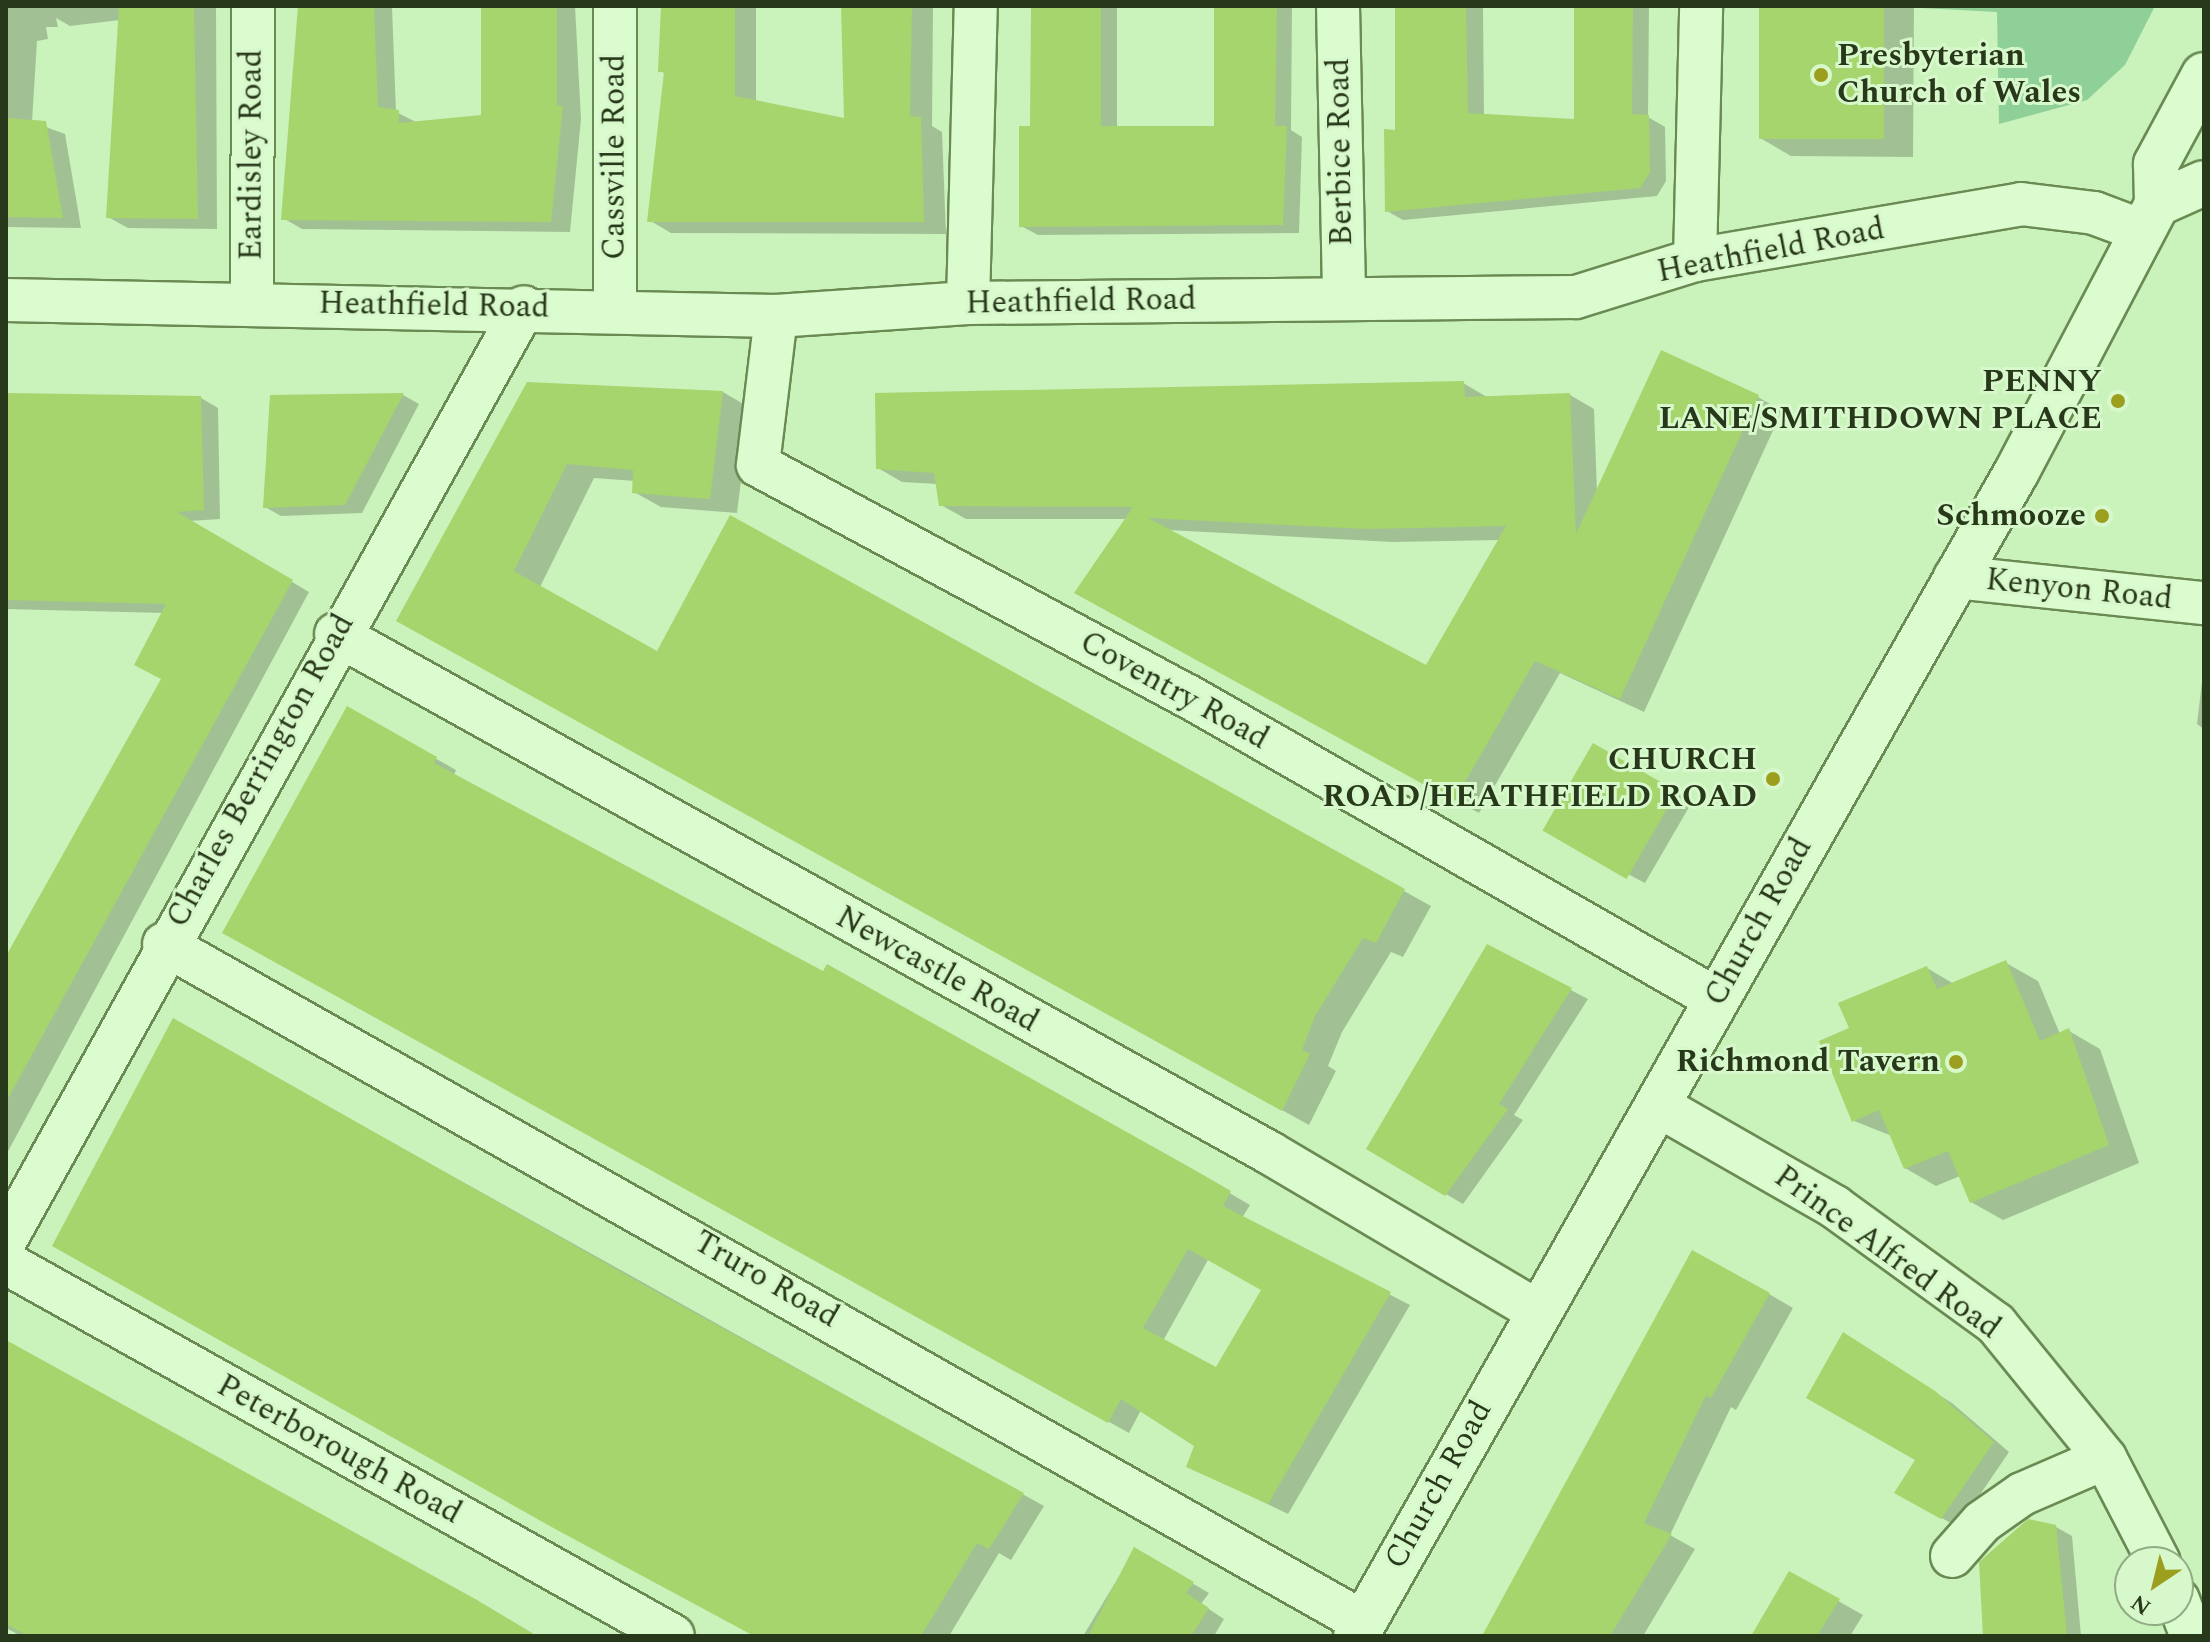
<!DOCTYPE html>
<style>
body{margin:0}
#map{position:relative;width:2210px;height:1642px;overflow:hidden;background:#caf2bb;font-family:Spectral,serif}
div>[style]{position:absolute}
.green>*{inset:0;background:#8ed098}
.shadow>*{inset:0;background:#0003}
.building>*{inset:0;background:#a6d46d;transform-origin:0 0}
.roads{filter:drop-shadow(2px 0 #6b8a53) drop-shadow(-2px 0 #6b8a53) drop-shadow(0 2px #6b8a53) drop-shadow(0 -2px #6b8a53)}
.street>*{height:42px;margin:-21px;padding:0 21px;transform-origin:21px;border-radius:21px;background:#dbfcce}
.secondary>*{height:44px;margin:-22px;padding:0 22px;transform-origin:22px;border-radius:22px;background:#dbfcce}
.dots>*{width:22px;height:22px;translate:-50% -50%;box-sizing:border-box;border:4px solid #d7f8cb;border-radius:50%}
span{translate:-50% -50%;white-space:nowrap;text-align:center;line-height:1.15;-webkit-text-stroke:6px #d7f8cb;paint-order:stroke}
.poi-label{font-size:32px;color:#28381a;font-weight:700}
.left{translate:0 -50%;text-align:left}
.right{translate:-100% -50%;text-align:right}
.street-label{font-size:32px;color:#28381a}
.frame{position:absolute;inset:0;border:8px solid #28381a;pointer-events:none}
.north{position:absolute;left:2114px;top:1546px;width:80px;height:80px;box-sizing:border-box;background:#d7f8cb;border:2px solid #91ab84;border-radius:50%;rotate:215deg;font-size:22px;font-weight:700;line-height:32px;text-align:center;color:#28381a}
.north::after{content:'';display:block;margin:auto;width:28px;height:36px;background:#9c9e1e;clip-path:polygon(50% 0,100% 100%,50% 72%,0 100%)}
</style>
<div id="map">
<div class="green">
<div style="clip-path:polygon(1884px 6px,2155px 6px,2125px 65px,2087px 100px,1999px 124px,1997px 12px)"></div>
</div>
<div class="shadow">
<div style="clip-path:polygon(6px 6px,216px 6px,217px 229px,128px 228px,108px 217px,120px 20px,70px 26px,56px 18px,58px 27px,46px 27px,48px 39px,37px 41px,32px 122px,65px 134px,81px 228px,6px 227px)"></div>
<div style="clip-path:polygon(301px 6px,398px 6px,392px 7px,396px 112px,418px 123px,483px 116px,483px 6px,575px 6px,581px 119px,570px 232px,302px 229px,283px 218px)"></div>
<div style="clip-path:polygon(evenodd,663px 6px,970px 6px,933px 7px,932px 126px,942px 132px,946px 234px,671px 233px,649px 220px,665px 74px,660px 70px,663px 6px,756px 7px,843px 7px,846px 121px,756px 103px,756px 7px)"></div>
<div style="clip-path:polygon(1033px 6px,1117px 6px,1117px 128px,1216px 128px,1216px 6px,1292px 6px,1291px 130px,1302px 137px,1299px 233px,1038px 235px,1021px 226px,1032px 128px)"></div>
<div style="clip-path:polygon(1396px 6px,1483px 6px,1484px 116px,1576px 121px,1576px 6px,1649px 6px,1648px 117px,1665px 127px,1666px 181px,1657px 196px,1403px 220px,1387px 211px,1397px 132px)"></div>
<div style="clip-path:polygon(1761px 6px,1914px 6px,1913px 157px,1791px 156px,1760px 138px)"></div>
<div style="clip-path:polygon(evenodd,1463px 383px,1487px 397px,1570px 395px,1594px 409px,1597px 493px,1758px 397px,1782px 411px,1644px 712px,1560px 673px,1479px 813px,1101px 606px,1127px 519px,966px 519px,941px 505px,938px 484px,902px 482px,878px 468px,1463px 383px,1168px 530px,1393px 542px,1500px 540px,1427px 668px,1168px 530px)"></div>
<div style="clip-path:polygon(529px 384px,723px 392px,750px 408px,737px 513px,661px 507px,634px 492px,635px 481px,594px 478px,540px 587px,658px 653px,731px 518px,1431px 906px,1403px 957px,1391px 952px,1342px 1032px,1328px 1066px,1336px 1071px,1309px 1125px,426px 636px)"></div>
<div style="clip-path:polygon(6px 394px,201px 398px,218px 408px,220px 519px,189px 521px,309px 592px,6px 1155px,6px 963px,163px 679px,164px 613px,6px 609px)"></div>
<div style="clip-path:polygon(403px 395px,419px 404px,362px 513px,281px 516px,265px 507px,272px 397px)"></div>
<div style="clip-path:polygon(2204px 665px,2204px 729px,2197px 724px)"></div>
<div style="clip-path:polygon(evenodd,348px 709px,456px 770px,454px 775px,1190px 1170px,1250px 1205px,1242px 1218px,1410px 1305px,1288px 1514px,1189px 1466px,1196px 1445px,1141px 1410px,1129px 1433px,245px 943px,348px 709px,1209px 1258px,1264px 1290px,1217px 1370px,1163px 1341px,1209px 1258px)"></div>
<div style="clip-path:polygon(1593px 745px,1692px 802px,1645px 883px,1557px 837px)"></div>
<div style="clip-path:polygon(1488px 947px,1588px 999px,1514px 1115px,1523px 1120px,1463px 1204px,1369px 1149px)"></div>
<div style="clip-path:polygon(2006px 963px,2038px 981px,2060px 1034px,2069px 1031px,2100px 1049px,2139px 1163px,2003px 1220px,1971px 1202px,1960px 1176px,1936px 1186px,1905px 1168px,1892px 1136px,1854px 1121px,1852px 1029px,1927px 968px,1954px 984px)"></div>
<div style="clip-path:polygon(174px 1021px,1044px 1506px,1011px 1560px,999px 1553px,949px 1636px,760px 1636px)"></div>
<div style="clip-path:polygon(1769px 1294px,1793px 1308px,1736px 1410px,1731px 1407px,1670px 1535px,1695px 1549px,1643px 1636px,1484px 1636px)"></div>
<div style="clip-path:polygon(6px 1343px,533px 1636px,21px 1636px,6px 1628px)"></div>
<div style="clip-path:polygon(1859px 1345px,1952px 1403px,2009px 1452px,1958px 1527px,1897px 1493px,1918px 1460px)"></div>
<div style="clip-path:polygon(2056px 1527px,2072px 1536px,2081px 1636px,1985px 1636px)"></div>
<div style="clip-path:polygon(1135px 1550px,1209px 1593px,1201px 1604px,1224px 1619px,1214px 1636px,1083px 1636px)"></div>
<div style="clip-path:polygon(1790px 1574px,1863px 1615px,1850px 1636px,1753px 1636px)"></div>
</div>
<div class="building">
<div style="clip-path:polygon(119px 6px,194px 6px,198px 219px,106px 218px)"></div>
<div style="clip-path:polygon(298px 6px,374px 6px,378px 107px,399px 110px,399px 123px,481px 115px,481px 6px,557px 6px,557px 106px,563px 106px,551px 222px,281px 220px)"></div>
<div style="clip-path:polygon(661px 6px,735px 6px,735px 96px,844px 118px,841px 6px,912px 6px,910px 116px,921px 117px,924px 222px,647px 222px,664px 72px,658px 72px)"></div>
<div style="clip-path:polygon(1031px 6px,1101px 6px,1101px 126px,1214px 126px,1214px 6px,1277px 6px,1275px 126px,1287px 126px,1283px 225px,1019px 227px,1019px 126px,1030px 126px)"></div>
<div style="clip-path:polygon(1395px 6px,1466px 6px,1468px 113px,1574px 119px,1574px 6px,1633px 6px,1632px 114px,1649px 115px,1650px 172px,1640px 188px,1385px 212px,1384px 129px,1395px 130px)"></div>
<div style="left:1759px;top:6px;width:125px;height:133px"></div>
<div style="clip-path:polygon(6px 118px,46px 121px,63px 218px,6px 217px)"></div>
<div style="clip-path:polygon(evenodd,1661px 350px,1759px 395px,1705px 513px,1620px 699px,1535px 661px,1454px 801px,1074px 593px,1133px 507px,939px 506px,934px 473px,876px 469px,875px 393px,1464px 381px,1465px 397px,1570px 393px,1576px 534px,1661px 350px,1148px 518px,1367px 529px,1506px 526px,1426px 665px,1148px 518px)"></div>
<div style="clip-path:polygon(527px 382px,723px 391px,710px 499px,632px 493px,633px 470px,567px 464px,514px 571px,657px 651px,730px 515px,1405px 889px,1376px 943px,1363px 938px,1315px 1016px,1302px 1050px,1310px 1054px,1282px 1111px,396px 621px)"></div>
<div style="clip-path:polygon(6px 393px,201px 396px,204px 510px,177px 512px,293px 580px,6px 1102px,6px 956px,161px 679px,134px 665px,166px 604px,6px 600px)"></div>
<div style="clip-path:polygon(404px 393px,345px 505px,263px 508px,270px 395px)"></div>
<div style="clip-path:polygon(evenodd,347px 706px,437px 757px,434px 763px,823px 971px,827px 964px,1191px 1168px,1231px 1191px,1223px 1206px,1391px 1292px,1268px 1504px,1186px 1467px,1194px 1446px,1121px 1399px,1108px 1423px,222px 933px,347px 706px,1188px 1249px,1261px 1290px,1216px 1367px,1143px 1328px,1188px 1249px)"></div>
<div style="left:1593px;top:743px;width:97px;height:101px;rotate:30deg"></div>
<div style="clip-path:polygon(1487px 944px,1572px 988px,1499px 1104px,1508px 1109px,1445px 1196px,1366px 1149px)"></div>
<div style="clip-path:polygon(2006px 960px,2040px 1041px,2069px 1028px,2109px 1145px,1970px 1203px,1948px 1151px,1904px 1169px,1879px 1110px,1852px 1122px,1819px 1041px,1849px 1028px,1838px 1003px,1927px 966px,1937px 989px)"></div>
<div style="clip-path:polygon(173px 1018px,660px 1294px,1024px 1493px,989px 1549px,977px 1543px,921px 1636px,754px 1636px,557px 1530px,52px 1246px)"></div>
<div style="clip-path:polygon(1692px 1250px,1770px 1293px,1711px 1398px,1706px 1395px,1644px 1523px,1672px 1534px,1610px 1636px,1482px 1636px)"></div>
<div style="clip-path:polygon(1843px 1332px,1935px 1391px,1994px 1442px,1941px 1519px,1894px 1493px,1915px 1460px,1806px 1398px)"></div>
<div style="clip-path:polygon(6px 1340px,477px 1600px,537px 1636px,28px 1636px,6px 1624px)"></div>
<div style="clip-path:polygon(2028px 1519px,2056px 1525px,2067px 1636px,1983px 1636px,1979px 1562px)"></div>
<div style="clip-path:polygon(1134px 1547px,1194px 1582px,1186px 1593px,1209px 1608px,1191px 1636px,1088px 1636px)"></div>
<div style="clip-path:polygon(1789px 1571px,1840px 1599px,1817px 1636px,1751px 1636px)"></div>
</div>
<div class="roads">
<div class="street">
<div style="left:1338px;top:6px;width:292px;rotate:88.8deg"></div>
<div style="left:1695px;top:260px;width:254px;rotate:-88.6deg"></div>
<div style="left:6px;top:300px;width:770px;rotate:1.19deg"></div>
<div style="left:776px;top:316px;width:192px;rotate:-3.9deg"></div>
<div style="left:968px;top:303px;width:608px;rotate:-0.57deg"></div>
<div style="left:1576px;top:297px;width:125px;rotate:-17.3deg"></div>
<div style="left:1695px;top:260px;width:331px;rotate:-9.7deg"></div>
<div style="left:2021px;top:204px;width:74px;rotate:7deg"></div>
<div style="left:2094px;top:213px;width:51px;rotate:20.6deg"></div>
<div style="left:968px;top:303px;width:297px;rotate:-88.5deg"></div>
<div style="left:252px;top:304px;width:298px;rotate:-89.8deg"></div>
<div style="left:615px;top:308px;width:302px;rotate:-90deg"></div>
<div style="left:776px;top:316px;width:150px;rotate:96.9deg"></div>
<div style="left:758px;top:465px;width:486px;rotate:28.3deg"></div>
<div style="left:1186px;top:695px;width:611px;rotate:29.84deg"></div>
<div style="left:1955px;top:577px;width:250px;rotate:6deg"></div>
<div style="left:336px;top:634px;width:1069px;rotate:29.06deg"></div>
<div style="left:1270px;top:1153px;width:308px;rotate:30.6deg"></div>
<div style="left:164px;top:944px;width:1377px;rotate:29.49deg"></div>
<div style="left:1657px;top:1105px;width:205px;rotate:29.8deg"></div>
<div style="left:1835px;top:1207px;width:199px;rotate:36deg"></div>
<div style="left:1996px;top:1324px;width:173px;rotate:50.9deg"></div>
<div style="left:2105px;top:1458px;width:117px;rotate:62.6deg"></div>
<div style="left:6px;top:1239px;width:1066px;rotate:-60.93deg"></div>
<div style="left:6px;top:1263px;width:764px;rotate:29.21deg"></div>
<div style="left:1952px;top:1556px;width:45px;rotate:-48.6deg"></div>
<div style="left:1982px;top:1522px;width:49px;rotate:-35deg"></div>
<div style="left:2022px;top:1494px;width:90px;rotate:-23.4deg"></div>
<div style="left:2178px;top:1600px;width:39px;rotate:69deg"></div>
</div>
<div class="secondary">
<div style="left:2157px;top:204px;width:51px;rotate:-24.1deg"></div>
<div style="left:1356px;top:1636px;width:1337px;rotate:-60.43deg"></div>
<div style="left:2016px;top:473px;width:304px;rotate:-62.3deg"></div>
<div style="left:2157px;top:204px;width:40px;rotate:-91.4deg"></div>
<div style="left:2156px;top:164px;width:101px;rotate:-61.7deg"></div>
</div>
</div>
<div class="dots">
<div style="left:1821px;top:75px;background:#9c9e1e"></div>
<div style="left:2118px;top:401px;background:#9c9e1e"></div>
<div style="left:2102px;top:516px;background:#9c9e1e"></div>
<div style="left:1773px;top:779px;background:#9c9e1e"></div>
<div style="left:1956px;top:1062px;background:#9c9e1e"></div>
</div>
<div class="poi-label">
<span class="left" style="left:1837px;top:75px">Presbyterian<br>Church of Wales</span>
<span class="right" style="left:2102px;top:401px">PENNY<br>LANE/SMITHDOWN PLACE</span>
<span class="right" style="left:2086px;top:516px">Schmooze</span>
<span class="right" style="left:1757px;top:779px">CHURCH<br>ROAD/HEATHFIELD ROAD</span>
<span class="right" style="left:1940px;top:1062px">Richmond Tavern</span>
</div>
<div class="street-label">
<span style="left:1341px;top:152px;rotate:-91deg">Berbice Road</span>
<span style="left:252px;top:155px;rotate:-90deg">Eardisley Road</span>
<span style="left:615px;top:157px;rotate:-90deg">Cassville Road</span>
<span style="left:1771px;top:251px;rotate:-11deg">Heathfield Road</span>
<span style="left:1081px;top:302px;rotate:-1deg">Heathfield Road</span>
<span style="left:434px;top:306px;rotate:1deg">Heathfield Road</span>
<span style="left:2079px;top:590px;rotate:6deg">Kenyon Road</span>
<span style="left:1174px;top:691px;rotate:29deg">Coventry Road</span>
<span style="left:261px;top:771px;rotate:-61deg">Charles Berrington Road</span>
<span style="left:1759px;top:922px;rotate:-61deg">Church Road</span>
<span style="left:937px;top:970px;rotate:29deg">Newcastle Road</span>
<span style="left:1887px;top:1253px;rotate:36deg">Prince Alfred Road</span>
<span style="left:766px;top:1280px;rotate:30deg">Truro Road</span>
<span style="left:339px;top:1450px;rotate:29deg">Peterborough Road</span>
<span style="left:1439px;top:1485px;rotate:-61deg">Church Road</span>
</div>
<div class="frame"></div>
<div class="north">N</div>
</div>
